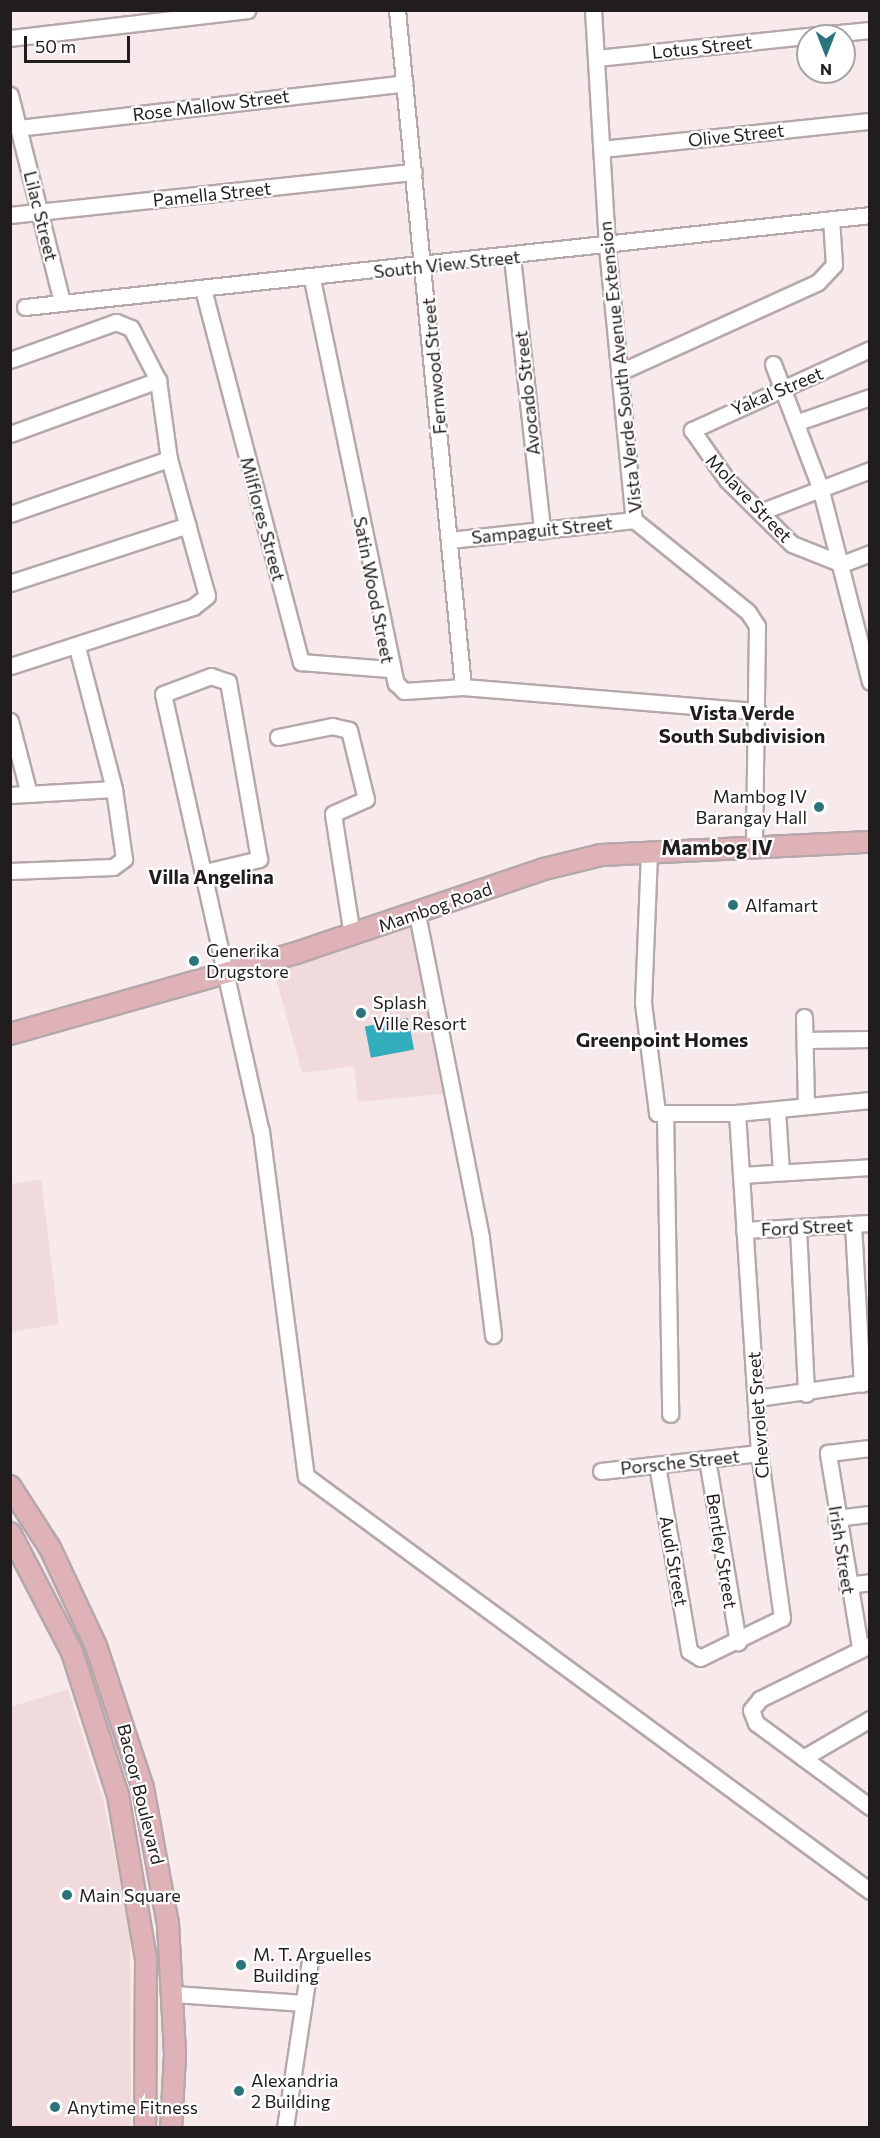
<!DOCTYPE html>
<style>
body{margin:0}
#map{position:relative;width:880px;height:2138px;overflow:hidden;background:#f8eaeb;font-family:Commissioner,sans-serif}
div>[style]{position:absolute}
.built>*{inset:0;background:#f1dadc}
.water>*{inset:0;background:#31adbb;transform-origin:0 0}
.roads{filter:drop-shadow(2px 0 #b6a8aa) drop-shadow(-2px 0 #b6a8aa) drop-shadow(0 2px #b6a8aa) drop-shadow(0 -2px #b6a8aa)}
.minor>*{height:15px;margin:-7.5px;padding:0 7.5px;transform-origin:7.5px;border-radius:7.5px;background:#fff}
.major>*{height:20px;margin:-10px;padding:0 10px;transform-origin:10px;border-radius:10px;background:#dfb2b8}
.dots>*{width:16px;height:16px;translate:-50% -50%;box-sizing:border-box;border:3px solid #fff;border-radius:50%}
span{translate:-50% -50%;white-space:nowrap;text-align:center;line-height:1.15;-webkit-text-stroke:4.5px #fff;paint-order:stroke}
.street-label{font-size:18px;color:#211c1d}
.poi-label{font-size:18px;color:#211c1d}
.right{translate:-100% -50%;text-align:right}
.left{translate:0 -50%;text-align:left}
.neighbourhood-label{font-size:20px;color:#211c1d;font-weight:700}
.quarter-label{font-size:21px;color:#211c1d;font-weight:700}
.frame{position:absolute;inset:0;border:12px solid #211c1d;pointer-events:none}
.north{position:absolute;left:796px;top:24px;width:60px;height:60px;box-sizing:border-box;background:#fff;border:2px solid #a6a4a5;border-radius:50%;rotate:180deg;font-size:16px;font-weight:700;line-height:24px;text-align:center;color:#211c1d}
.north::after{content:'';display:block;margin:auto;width:21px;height:27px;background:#2b747c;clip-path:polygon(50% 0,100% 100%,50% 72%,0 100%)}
.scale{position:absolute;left:24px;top:36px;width:106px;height:27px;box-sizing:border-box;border:3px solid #211c1d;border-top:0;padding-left:8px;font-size:18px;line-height:21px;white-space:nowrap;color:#211c1d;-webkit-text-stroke:4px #fff;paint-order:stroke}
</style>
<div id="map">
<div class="built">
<div style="clip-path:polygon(417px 914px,452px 1093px,358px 1102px,354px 1066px,302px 1073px,271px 960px)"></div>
<div style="clip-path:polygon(41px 1179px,59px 1324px,11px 1332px,11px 1184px)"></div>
<div style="clip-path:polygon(68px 1689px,103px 1800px,130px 1928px,131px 2127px,11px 2127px,11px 1707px)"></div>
</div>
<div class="water">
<div style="left:408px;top:1018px;width:32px;height:44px;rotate:79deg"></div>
</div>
<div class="roads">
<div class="minor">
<div style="left:397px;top:10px;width:680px;rotate:84.43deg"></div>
<div style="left:593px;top:10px;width:237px;rotate:86.6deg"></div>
<div style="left:607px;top:247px;width:274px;rotate:84.4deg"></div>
<div style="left:634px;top:520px;width:146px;rotate:38.9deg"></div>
<div style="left:748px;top:612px;width:17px;rotate:57deg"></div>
<div style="left:757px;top:626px;width:221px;rotate:90.8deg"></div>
<div style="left:809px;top:36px;width:61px;rotate:-5.6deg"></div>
<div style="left:10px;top:38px;width:239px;rotate:-6.7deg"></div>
<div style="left:597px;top:58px;width:212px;rotate:-6deg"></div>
<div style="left:10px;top:95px;width:213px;rotate:75.9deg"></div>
<div style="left:18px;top:128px;width:389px;rotate:-6.6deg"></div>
<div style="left:602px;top:149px;width:269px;rotate:-6deg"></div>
<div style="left:10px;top:215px;width:406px;rotate:-6.1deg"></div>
<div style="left:512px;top:257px;width:275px;rotate:83.7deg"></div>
<div style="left:312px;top:279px;width:413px;rotate:78.3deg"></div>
<div style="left:396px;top:683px;width:11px;rotate:45deg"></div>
<div style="left:404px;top:691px;width:59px;rotate:-3.9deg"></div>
<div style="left:463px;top:687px;width:296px;rotate:4.7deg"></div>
<div style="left:203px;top:289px;width:386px;rotate:75.3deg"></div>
<div style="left:301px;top:662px;width:88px;rotate:4.5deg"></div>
<div style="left:25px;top:307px;width:850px;rotate:-6.21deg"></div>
<div style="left:870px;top:349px;width:196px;rotate:155.5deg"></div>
<div style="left:692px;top:430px;width:61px;rotate:55deg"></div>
<div style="left:727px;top:480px;width:91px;rotate:44.6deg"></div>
<div style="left:792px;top:544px;width:54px;rotate:21.8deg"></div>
<div style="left:842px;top:564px;width:30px;rotate:-21deg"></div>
<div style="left:10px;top:360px;width:113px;rotate:-19.7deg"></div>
<div style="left:116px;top:322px;width:16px;rotate:22deg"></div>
<div style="left:131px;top:328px;width:59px;rotate:62.6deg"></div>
<div style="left:158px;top:380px;width:80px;rotate:82.1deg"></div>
<div style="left:169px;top:459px;width:142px;rotate:74.5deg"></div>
<div style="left:207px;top:596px;width:18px;rotate:142deg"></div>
<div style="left:193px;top:607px;width:192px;rotate:162.1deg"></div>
<div style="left:773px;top:364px;width:132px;rotate:69.1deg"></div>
<div style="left:820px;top:487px;width:201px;rotate:75.6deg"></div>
<div style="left:620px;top:372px;width:217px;rotate:-24.4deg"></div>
<div style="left:818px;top:282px;width:23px;rotate:-47deg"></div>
<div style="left:834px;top:265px;width:46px;rotate:-93.7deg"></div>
<div style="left:798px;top:422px;width:76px;rotate:-19.1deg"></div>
<div style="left:10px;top:434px;width:158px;rotate:-20deg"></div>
<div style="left:760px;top:512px;width:118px;rotate:-20.9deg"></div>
<div style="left:10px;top:514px;width:168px;rotate:-19.1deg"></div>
<div style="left:450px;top:540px;width:185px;rotate:-6.2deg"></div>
<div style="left:10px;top:583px;width:187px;rotate:-18deg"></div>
<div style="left:10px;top:721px;width:75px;rotate:75.4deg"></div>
<div style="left:278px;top:737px;width:55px;rotate:-11.5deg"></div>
<div style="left:332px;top:726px;width:17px;rotate:13deg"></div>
<div style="left:349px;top:730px;width:71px;rotate:76.2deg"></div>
<div style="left:366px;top:799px;width:36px;rotate:156deg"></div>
<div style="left:333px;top:814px;width:123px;rotate:81.1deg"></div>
<div style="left:10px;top:795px;width:104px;rotate:-3.3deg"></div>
<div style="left:649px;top:853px;width:150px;rotate:92.3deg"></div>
<div style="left:643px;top:1003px;width:111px;rotate:82.7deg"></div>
<div style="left:657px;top:1113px;width:80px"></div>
<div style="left:737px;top:1113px;width:134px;rotate:-5.6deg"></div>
<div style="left:10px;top:871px;width:103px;rotate:-2.2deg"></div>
<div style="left:113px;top:867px;width:14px;rotate:-36deg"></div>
<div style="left:124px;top:859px;width:71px;rotate:-98.1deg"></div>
<div style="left:114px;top:789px;width:147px;rotate:-104.6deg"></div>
<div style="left:205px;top:872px;width:56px;rotate:-13.5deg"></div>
<div style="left:259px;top:859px;width:180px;rotate:-99.9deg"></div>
<div style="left:228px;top:682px;width:18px;rotate:-161deg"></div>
<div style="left:211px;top:676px;width:51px;rotate:159.4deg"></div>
<div style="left:163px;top:694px;width:448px;rotate:77.4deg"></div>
<div style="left:261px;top:1131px;width:348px;rotate:82.6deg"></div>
<div style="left:306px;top:1476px;width:700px;rotate:36.35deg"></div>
<div style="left:417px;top:914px;width:330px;rotate:78.8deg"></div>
<div style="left:481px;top:1238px;width:98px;rotate:82.9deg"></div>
<div style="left:804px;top:1017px;width:85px;rotate:88.7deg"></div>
<div style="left:805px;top:1040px;width:65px;rotate:-0.9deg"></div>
<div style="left:777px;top:1110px;width:62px;rotate:86.3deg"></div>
<div style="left:665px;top:1113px;width:301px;rotate:89deg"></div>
<div style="left:741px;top:1175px;width:129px;rotate:-3.5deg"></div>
<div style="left:853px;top:1224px;width:160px;rotate:86.8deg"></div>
<div style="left:798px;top:1228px;width:166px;rotate:87.2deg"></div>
<div style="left:744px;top:1230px;width:126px;rotate:-3.2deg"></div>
<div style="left:757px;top:1398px;width:114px;rotate:-8.1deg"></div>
<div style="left:707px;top:1459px;width:186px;rotate:80.4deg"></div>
<div style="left:657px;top:1465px;width:189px;rotate:80.2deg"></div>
<div style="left:689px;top:1651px;width:13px;rotate:32deg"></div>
<div style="left:700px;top:1658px;width:91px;rotate:-26deg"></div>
<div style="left:782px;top:1618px;width:167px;rotate:-97.9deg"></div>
<div style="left:759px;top:1453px;width:341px;rotate:-93.7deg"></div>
<div style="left:601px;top:1471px;width:159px;rotate:-6.5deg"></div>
<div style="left:836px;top:1518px;width:34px;rotate:-7deg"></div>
<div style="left:847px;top:1585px;width:23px;rotate:-7deg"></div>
<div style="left:870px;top:1645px;width:123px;rotate:153.9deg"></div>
<div style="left:760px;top:1699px;width:14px;rotate:129deg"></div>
<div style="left:751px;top:1710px;width:14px;rotate:69deg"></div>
<div style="left:756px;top:1723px;width:142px;rotate:36.4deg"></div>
<div style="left:860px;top:1647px;width:197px;rotate:-99.4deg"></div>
<div style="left:828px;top:1453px;width:42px;rotate:-6.8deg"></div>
<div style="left:803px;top:1758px;width:78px;rotate:-30.2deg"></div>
<div style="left:174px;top:1994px;width:130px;rotate:4deg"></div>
<div style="left:285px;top:2128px;width:169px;rotate:-81.5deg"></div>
</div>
<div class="major">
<div style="left:10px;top:1034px;width:297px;rotate:-15.8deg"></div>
<div style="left:296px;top:953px;width:262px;rotate:-18.7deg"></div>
<div style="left:544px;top:869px;width:59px;rotate:-13.8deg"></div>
<div style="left:601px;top:855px;width:269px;rotate:-2.8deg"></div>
<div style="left:10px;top:1486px;width:74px;rotate:57.2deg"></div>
<div style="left:50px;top:1548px;width:108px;rotate:64.9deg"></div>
<div style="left:96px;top:1646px;width:150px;rotate:71.7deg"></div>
<div style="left:143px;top:1788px;width:138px;rotate:79.6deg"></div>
<div style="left:168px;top:1924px;width:131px;rotate:86.9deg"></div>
<div style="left:175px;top:2055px;width:73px;rotate:93.1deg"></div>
<div style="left:10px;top:1533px;width:134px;rotate:62.5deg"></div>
<div style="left:72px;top:1652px;width:150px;rotate:72.2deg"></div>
<div style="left:118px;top:1795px;width:166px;rotate:80.3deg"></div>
<div style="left:146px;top:1959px;width:169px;rotate:90.3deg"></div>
</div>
</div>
<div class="dots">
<div style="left:819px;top:807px;background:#2b747c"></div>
<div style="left:733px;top:905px;background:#2b747c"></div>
<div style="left:194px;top:961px;background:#2b747c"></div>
<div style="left:361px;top:1013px;background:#2b747c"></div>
<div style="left:67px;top:1895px;background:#2b747c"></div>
<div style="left:241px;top:1965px;background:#2b747c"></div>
<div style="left:239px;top:2091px;background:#2b747c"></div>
<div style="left:55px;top:2107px;background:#2b747c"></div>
</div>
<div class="street-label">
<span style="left:702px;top:47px;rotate:-6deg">Lotus Street</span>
<span style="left:211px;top:105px;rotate:-7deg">Rose Mallow Street</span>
<span style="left:736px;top:135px;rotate:-6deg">Olive Street</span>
<span style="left:212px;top:194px;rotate:-6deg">Pamella Street</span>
<span style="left:41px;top:216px;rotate:76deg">Lilac Street</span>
<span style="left:447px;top:264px;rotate:-6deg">South View Street</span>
<span style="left:434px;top:366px;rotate:-95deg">Fernwood Street</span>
<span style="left:620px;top:367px;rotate:-96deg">Vista Verde South Avenue Extension</span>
<span style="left:777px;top:391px;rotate:-23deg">Yakal Street</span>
<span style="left:527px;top:393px;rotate:-96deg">Avocado Street</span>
<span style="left:749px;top:498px;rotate:46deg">Molave Street</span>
<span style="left:263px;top:519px;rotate:75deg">Milflores Street</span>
<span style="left:542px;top:530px;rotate:-6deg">Sampaguit Street</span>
<span style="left:374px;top:590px;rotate:79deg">Satin Wood Street</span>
<span style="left:435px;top:907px;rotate:-19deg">Mambog Road</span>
<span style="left:807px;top:1227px;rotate:-3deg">Ford Street</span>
<span style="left:758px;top:1415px;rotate:-94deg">Chevrolet Sreet</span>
<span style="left:680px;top:1462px;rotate:-6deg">Porsche Street</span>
<span style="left:842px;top:1550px;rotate:81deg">Irish Street</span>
<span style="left:722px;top:1551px;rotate:81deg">Bentley Street</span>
<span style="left:674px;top:1561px;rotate:80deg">Audi Street</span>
<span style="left:141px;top:1794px;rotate:76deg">Bacoor Boulevard</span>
</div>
<div class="poi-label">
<span class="right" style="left:807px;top:807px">Mambog IV<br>Barangay Hall</span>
<span class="left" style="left:745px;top:905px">Alfamart</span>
<span class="left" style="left:206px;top:961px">Generika<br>Drugstore</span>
<span class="left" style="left:373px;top:1013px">Splash<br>Ville Resort</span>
<span class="left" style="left:79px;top:1895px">Main Square</span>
<span class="left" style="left:253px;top:1965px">M. T. Arguelles<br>Building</span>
<span class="left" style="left:251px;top:2091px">Alexandria<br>2 Building</span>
<span class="left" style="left:67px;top:2107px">Anytime Fitness</span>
</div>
<div class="neighbourhood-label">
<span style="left:742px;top:724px">Vista Verde<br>South Subdivision</span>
<span style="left:211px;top:876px">Villa Angelina</span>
<span style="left:662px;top:1039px">Greenpoint Homes</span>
</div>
<div class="quarter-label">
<span style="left:717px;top:847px">Mambog IV</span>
</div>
<div class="frame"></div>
<div class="north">N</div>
<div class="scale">50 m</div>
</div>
